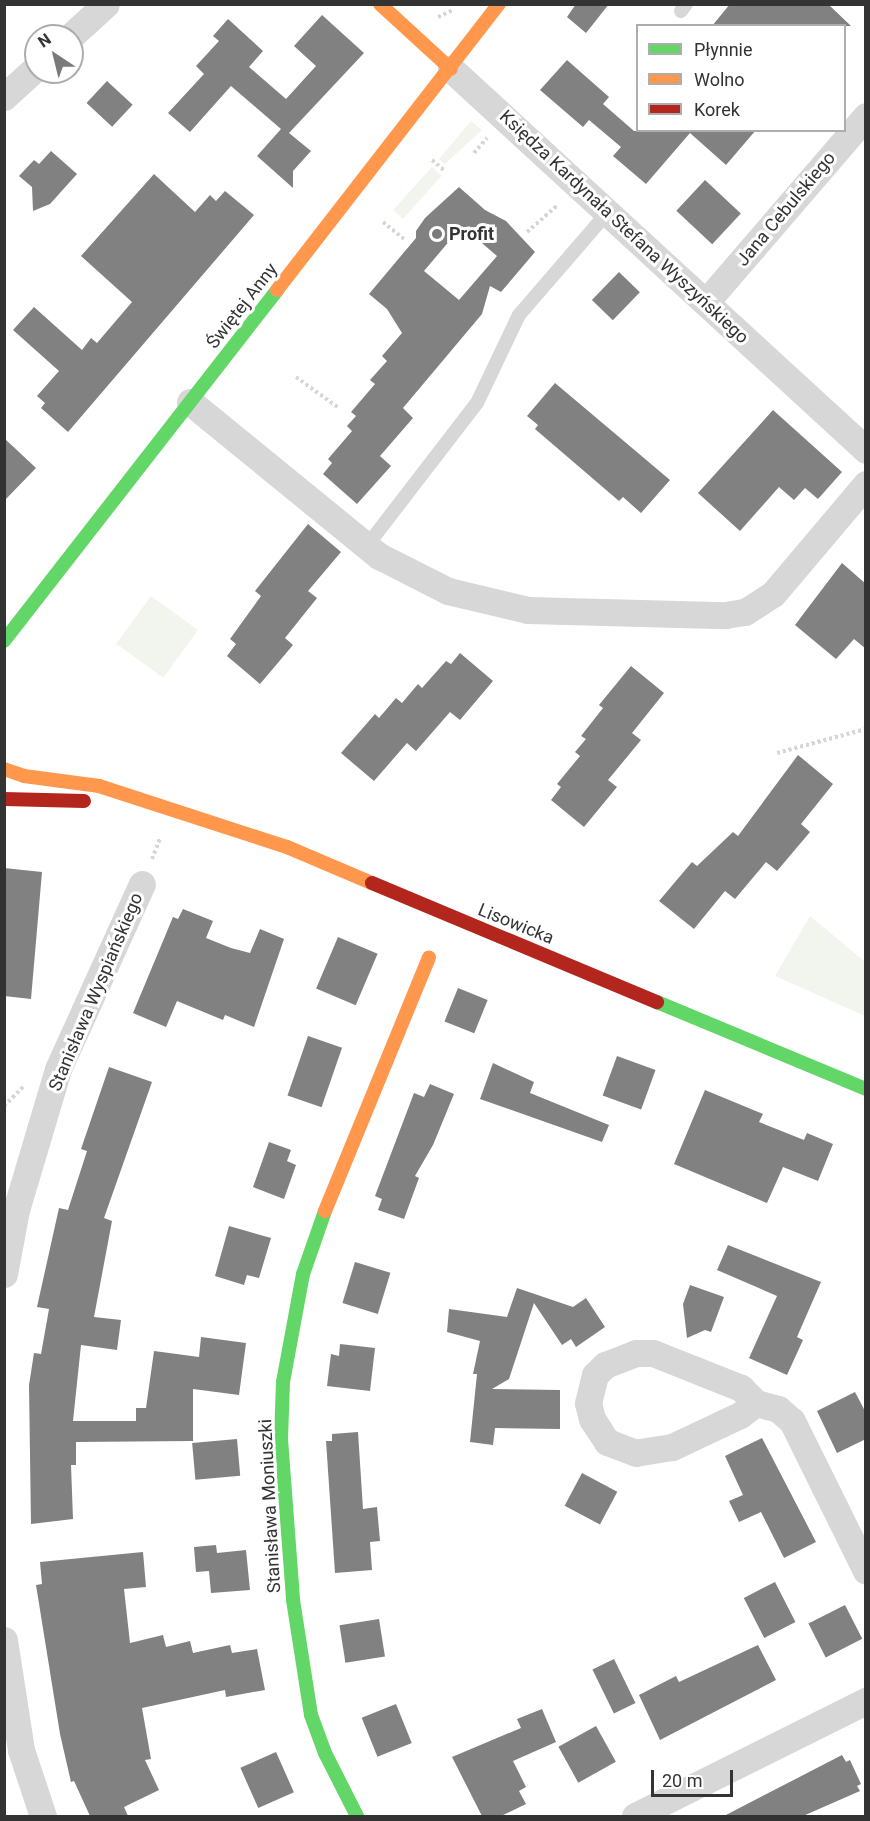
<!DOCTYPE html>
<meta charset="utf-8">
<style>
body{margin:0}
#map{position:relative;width:870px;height:1821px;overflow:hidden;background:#fff;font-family:Roboto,sans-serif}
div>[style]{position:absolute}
.green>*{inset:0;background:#f1f5ed;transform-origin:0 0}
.building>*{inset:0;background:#818181;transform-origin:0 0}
.path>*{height:4px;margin-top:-2px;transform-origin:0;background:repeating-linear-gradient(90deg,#d6d6d6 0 3px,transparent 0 6px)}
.lane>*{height:14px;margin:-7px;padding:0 7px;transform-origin:7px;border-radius:7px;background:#d7d7d7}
.street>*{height:27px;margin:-13.5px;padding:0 13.5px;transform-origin:13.5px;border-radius:13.5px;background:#d7d7d7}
.fast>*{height:14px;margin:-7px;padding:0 7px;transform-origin:7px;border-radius:7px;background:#63d668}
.slow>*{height:14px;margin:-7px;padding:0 7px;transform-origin:7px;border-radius:7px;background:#ff974d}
.jam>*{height:14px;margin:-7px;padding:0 7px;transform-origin:7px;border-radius:7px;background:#b3261e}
.dots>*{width:16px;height:16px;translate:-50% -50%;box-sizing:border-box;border:3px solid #fff;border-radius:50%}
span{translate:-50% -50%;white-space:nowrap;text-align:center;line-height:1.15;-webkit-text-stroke:6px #fff;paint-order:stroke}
.street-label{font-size:18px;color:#333}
.poi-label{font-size:18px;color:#333;font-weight:700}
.left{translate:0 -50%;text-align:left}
.frame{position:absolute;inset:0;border:6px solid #333;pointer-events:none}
.legend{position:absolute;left:636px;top:24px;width:210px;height:108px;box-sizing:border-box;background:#fff;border:2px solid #adadad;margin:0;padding:8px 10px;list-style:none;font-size:18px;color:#333}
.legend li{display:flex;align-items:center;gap:12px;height:30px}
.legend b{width:30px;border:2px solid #adadad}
.north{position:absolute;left:24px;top:24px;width:60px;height:60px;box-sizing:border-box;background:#fff;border:2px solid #adadad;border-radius:50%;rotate:325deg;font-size:16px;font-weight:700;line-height:24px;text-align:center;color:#333}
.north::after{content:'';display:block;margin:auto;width:21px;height:27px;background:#7a7a7a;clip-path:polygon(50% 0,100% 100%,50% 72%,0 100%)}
.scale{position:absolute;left:651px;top:1770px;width:82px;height:27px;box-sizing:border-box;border:3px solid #333;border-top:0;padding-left:8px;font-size:18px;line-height:21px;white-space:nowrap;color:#333;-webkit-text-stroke:4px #fff;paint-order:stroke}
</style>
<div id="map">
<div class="green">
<div style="clip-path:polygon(471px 121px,482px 130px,445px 164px,439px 159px)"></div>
<div style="left:432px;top:167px;width:13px;height:58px;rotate:42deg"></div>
<div style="left:151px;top:596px;width:58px;height:59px;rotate:36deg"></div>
<div style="clip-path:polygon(810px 916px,865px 962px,865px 1016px,775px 976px)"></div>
</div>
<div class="building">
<div style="clip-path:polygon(576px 4px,609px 4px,586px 33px,567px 17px)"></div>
<div style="clip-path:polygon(730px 4px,828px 4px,851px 26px,712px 26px)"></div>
<div style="clip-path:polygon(322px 15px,364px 53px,289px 133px,311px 151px,293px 171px,293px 188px,257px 156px,281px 129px,231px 86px,190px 132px,168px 113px,204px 74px,196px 66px,219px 41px,213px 36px,228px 19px,263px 51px,249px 67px,286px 99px,316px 66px,294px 46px)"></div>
<div style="clip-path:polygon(567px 60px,609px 97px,603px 104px,634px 131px,756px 130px,726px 165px,690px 133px,646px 184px,613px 156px,621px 147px,589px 120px,583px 127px,540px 90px)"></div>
<div style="left:107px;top:81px;width:35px;height:30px;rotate:43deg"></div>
<div style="clip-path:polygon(51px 151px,77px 174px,50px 204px,33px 211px,32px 187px,19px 176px,34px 160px,39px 164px)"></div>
<div style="clip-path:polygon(154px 174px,195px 212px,210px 195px,216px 201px,225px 191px,254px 215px,68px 432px,41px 408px,45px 403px,37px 396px,59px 371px,13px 330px,34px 307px,82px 350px,91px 338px,97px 343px,132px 302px,81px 256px)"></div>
<div style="left:705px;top:180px;width:49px;height:42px;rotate:43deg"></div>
<div style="clip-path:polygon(evenodd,459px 187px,485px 210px,506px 221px,535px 252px,501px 292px,490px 286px,482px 314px,403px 408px,413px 418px,380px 456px,391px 466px,357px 504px,323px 474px,332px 463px,328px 459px,352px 431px,347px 426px,356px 416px,351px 412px,375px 384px,370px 380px,387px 361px,382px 356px,402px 333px,387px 309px,369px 294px,416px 238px,416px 231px,425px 218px,459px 187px,462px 226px,497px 256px,459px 300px,424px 271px,462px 226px)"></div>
<div style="left:619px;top:272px;width:29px;height:39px;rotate:44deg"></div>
<div style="clip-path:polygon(555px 383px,670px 480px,641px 513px,623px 497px,619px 501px,535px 429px,538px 425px,527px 416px)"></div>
<div style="clip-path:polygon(773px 410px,842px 472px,818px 499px,805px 488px,794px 500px,779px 487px,740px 531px,698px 493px)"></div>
<div style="clip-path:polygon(4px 438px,36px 468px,4px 501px)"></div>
<div style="clip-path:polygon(308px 524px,341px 552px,308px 591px,317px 598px,285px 638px,293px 645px,260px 684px,227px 656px,236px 644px,230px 639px,261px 596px,255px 591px)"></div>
<div style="clip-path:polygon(842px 563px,866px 584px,866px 649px,854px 639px,836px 659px,795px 625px)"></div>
<div style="clip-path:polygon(460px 653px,493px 681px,460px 720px,450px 712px,416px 751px,407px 743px,374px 781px,341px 753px,375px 714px,379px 718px,396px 698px,402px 703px,418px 684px,422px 688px,446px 661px,451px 664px)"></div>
<div style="clip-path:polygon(631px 666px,664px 693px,632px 733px,641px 740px,608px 780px,617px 787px,584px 827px,551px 800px,561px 787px,557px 784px,580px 756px,575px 752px,586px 739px,581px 736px,603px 708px,599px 705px)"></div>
<div style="clip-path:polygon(798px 755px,833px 784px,801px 824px,810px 832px,777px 871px,766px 862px,735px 899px,725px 891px,694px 929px,659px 901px,692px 862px,697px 866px,733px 832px,738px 836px)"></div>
<div style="clip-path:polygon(4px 868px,42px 872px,31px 999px,4px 996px)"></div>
<div style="clip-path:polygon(183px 909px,213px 921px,206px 938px,231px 948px,250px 953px,260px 929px,284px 939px,254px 1027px,225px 1015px,223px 1020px,177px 1001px,166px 1027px,133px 1013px,173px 917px,178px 919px)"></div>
<div style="left:338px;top:937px;width:43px;height:56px;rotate:23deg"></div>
<div style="left:458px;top:988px;width:32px;height:36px;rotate:22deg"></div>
<div style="left:308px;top:1036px;width:36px;height:63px;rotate:19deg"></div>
<div style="left:617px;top:1056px;width:41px;height:42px;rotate:20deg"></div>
<div style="clip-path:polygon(493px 1063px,534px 1082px,530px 1093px,609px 1125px,602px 1142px,480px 1099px)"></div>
<div style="clip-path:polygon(109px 1067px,152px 1082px,104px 1218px,112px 1221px,94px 1317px,121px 1320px,117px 1350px,81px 1345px,73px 1421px,136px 1421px,136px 1408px,146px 1408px,154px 1351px,199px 1357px,201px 1337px,246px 1343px,239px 1395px,193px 1389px,193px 1441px,76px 1442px,76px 1465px,71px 1465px,73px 1519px,31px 1524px,29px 1385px,34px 1353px,41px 1354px,49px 1309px,37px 1307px,59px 1208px,68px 1210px,87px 1151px,81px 1149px)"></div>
<div style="clip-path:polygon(430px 1084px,454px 1094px,433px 1145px,415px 1176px,419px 1178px,404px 1219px,378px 1210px,382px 1199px,375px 1196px,414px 1093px,424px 1097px)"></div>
<div style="clip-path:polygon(705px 1090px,763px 1114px,759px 1122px,804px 1140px,807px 1133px,833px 1144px,818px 1181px,783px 1167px,767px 1203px,674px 1164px)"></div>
<div style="clip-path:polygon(269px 1142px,291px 1150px,287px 1161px,296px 1165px,284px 1199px,253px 1187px)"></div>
<div style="clip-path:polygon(229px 1226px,271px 1238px,259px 1278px,247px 1275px,244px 1285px,215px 1276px)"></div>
<div style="clip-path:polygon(728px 1245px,821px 1282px,797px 1337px,803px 1340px,787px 1375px,749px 1358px,777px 1296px,717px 1270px)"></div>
<div style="left:355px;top:1262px;width:37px;height:43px;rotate:17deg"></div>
<div style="clip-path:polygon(690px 1285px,724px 1297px,711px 1332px,705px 1330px,687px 1338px,683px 1304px)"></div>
<div style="clip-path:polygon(517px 1288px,573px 1307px,586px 1298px,605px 1327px,576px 1347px,571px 1339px,562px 1345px,534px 1303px,509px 1379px,492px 1389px,560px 1390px,560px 1429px,495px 1428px,493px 1445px,470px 1442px,477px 1374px,473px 1374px,480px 1341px,447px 1332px,449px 1309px,507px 1317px)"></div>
<div style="clip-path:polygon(340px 1344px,375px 1348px,370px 1391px,327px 1386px,331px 1354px,339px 1356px)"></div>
<div style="clip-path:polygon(855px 1392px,866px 1413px,866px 1439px,837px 1453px,817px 1411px)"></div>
<div style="clip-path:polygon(358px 1432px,363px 1509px,377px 1507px,380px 1541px,370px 1542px,372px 1570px,335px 1573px,326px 1441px,332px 1441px,332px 1434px)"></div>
<div style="clip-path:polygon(762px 1438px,816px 1542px,784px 1558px,761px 1512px,739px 1522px,729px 1501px,743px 1495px,725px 1456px)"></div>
<div style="left:237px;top:1439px;width:37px;height:45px;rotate:85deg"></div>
<div style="left:582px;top:1473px;width:40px;height:37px;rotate:28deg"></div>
<div style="clip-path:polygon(216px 1545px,217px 1553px,246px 1550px,250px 1590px,211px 1593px,209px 1571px,196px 1572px,194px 1547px)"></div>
<div style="clip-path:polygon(143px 1552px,146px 1587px,124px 1589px,130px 1643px,163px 1635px,166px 1647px,190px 1641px,193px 1653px,230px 1645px,232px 1653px,257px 1649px,265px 1690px,226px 1697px,225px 1690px,142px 1708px,151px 1759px,145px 1760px,159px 1790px,124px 1807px,128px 1816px,90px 1816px,74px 1781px,71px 1782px,60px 1734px,36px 1585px,42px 1584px,40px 1562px)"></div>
<div style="left:775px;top:1582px;width:45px;height:35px;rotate:63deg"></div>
<div style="left:845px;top:1605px;width:38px;height:41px;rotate:63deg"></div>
<div style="left:379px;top:1619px;width:38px;height:40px;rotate:81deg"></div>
<div style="clip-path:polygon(758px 1645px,776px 1680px,660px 1740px,639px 1695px,676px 1676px,679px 1682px)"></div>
<div style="left:614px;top:1659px;width:49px;height:24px;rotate:64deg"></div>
<div style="left:396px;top:1704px;width:42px;height:37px;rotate:68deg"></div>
<div style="clip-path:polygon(542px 1709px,556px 1742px,513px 1761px,526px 1787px,519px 1791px,526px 1804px,501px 1816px,482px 1816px,452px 1757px,521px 1728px,517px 1719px)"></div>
<div style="left:596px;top:1726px;width:41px;height:43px;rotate:61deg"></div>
<div style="left:276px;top:1752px;width:44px;height:39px;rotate:66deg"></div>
<div style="clip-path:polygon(842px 1755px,846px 1762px,850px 1760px,861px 1784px,857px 1786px,860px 1791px,803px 1816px,724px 1816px)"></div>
</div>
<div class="path">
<div style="left:438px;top:17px;width:17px;rotate:-25deg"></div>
<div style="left:474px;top:153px;width:20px;rotate:-49deg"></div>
<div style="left:432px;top:160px;width:17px;rotate:40deg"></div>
<div style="left:383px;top:222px;width:27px;rotate:39deg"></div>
<div style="left:527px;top:232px;width:41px;rotate:-41.1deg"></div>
<div style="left:296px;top:377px;width:54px;rotate:36deg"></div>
<div style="left:777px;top:753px;width:92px;rotate:-15.1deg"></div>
<div style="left:152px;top:859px;width:22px;rotate:-69deg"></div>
<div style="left:4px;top:1106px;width:27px;rotate:-45deg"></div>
</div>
<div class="lane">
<div style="left:681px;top:11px;width:9px;rotate:-54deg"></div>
<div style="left:366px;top:547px;width:182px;rotate:-52.4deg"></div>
<div style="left:477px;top:403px;width:98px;rotate:-64.5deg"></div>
<div style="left:519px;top:315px;width:136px;rotate:-49.2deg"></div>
</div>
<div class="street">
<div style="left:71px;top:36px;width:47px;rotate:-42.4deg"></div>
<div style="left:451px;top:69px;width:563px;rotate:42.55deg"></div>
<div style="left:4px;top:97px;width:43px;rotate:-42.2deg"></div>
<div style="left:706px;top:302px;width:245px;rotate:-49.3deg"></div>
<div style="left:190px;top:402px;width:244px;rotate:39.2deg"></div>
<div style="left:379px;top:556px;width:77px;rotate:26.9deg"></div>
<div style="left:448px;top:591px;width:82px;rotate:13.4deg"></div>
<div style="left:528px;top:610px;width:197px;rotate:1.5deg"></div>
<div style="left:725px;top:615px;width:20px;rotate:-9deg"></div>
<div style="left:745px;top:612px;width:33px;rotate:-33deg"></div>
<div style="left:773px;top:594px;width:144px;rotate:-49.8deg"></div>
<div style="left:4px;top:1274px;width:65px;rotate:-79.4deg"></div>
<div style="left:16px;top:1210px;width:147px;rotate:-73.4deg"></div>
<div style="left:58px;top:1069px;width:203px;rotate:-65.6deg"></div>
<div style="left:756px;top:1403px;width:20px;rotate:143deg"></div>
<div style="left:740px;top:1415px;width:75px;rotate:154.8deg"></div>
<div style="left:672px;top:1447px;width:36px;rotate:171deg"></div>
<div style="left:636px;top:1453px;width:31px;rotate:-159deg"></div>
<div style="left:607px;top:1442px;width:27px;rotate:-123deg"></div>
<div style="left:592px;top:1419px;width:16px;rotate:-104deg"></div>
<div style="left:588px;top:1403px;width:29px;rotate:-76deg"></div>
<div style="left:595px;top:1375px;width:14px;rotate:-45deg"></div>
<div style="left:605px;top:1365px;width:33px;rotate:-21deg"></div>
<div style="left:636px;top:1353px;width:17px"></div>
<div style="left:653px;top:1353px;width:95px;rotate:21.7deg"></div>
<div style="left:741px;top:1388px;width:21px;rotate:45deg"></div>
<div style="left:756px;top:1403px;width:23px;rotate:15deg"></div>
<div style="left:778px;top:1409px;width:18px;rotate:41deg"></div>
<div style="left:792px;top:1421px;width:167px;rotate:63.7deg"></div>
<div style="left:4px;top:1640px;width:111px;rotate:81.2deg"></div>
<div style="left:21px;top:1750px;width:70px;rotate:71.6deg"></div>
<div style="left:635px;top:1816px;width:258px;rotate:-26.5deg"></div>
</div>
<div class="fast">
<div style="left:4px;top:641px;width:445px;rotate:-52.1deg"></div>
<div style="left:657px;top:1002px;width:226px;rotate:22.6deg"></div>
<div style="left:325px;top:1211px;width:67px;rotate:109.2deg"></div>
<div style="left:303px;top:1274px;width:110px;rotate:100.5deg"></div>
<div style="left:283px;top:1382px;width:57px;rotate:92deg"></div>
<div style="left:281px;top:1439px;width:161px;rotate:85.7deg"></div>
<div style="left:293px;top:1600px;width:116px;rotate:81.1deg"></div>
<div style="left:311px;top:1715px;width:40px;rotate:69.8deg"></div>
<div style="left:325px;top:1753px;width:71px;rotate:63.1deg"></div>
</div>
<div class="slow">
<div style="left:380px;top:4px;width:96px;rotate:42.5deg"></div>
<div style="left:277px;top:290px;width:362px;rotate:-52.2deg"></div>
<div style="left:4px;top:769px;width:21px;rotate:19deg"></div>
<div style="left:24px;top:776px;width:76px;rotate:7.6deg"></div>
<div style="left:99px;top:786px;width:198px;rotate:18deg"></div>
<div style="left:287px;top:847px;width:92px;rotate:23deg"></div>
<div style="left:325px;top:1211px;width:274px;rotate:-67.7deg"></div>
</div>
<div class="jam">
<div style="left:4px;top:799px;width:80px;rotate:1.4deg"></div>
<div style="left:372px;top:883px;width:309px;rotate:22.7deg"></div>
</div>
<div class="dots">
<div style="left:437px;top:234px;background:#7a7a7a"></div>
</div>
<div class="street-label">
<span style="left:786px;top:209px;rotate:-50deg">Jana Cebulskiego</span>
<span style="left:624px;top:227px;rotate:43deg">Księdza Kardynała Stefana Wyszyńskiego</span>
<span style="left:242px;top:306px;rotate:-52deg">Świętej Anny</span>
<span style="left:516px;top:924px;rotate:22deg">Lisowicka</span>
<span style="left:96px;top:992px;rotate:-67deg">Stanisława Wyspiańskiego</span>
<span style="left:270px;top:1506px;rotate:-93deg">Stanisława Moniuszki</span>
</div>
<div class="poi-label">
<span class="left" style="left:449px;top:234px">Profit</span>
</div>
<div class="frame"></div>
<ul class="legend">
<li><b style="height:8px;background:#63d668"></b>Płynnie</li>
<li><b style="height:8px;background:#ff974d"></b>Wolno</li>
<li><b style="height:8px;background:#b3261e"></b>Korek</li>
</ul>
<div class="north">N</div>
<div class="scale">20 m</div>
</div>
